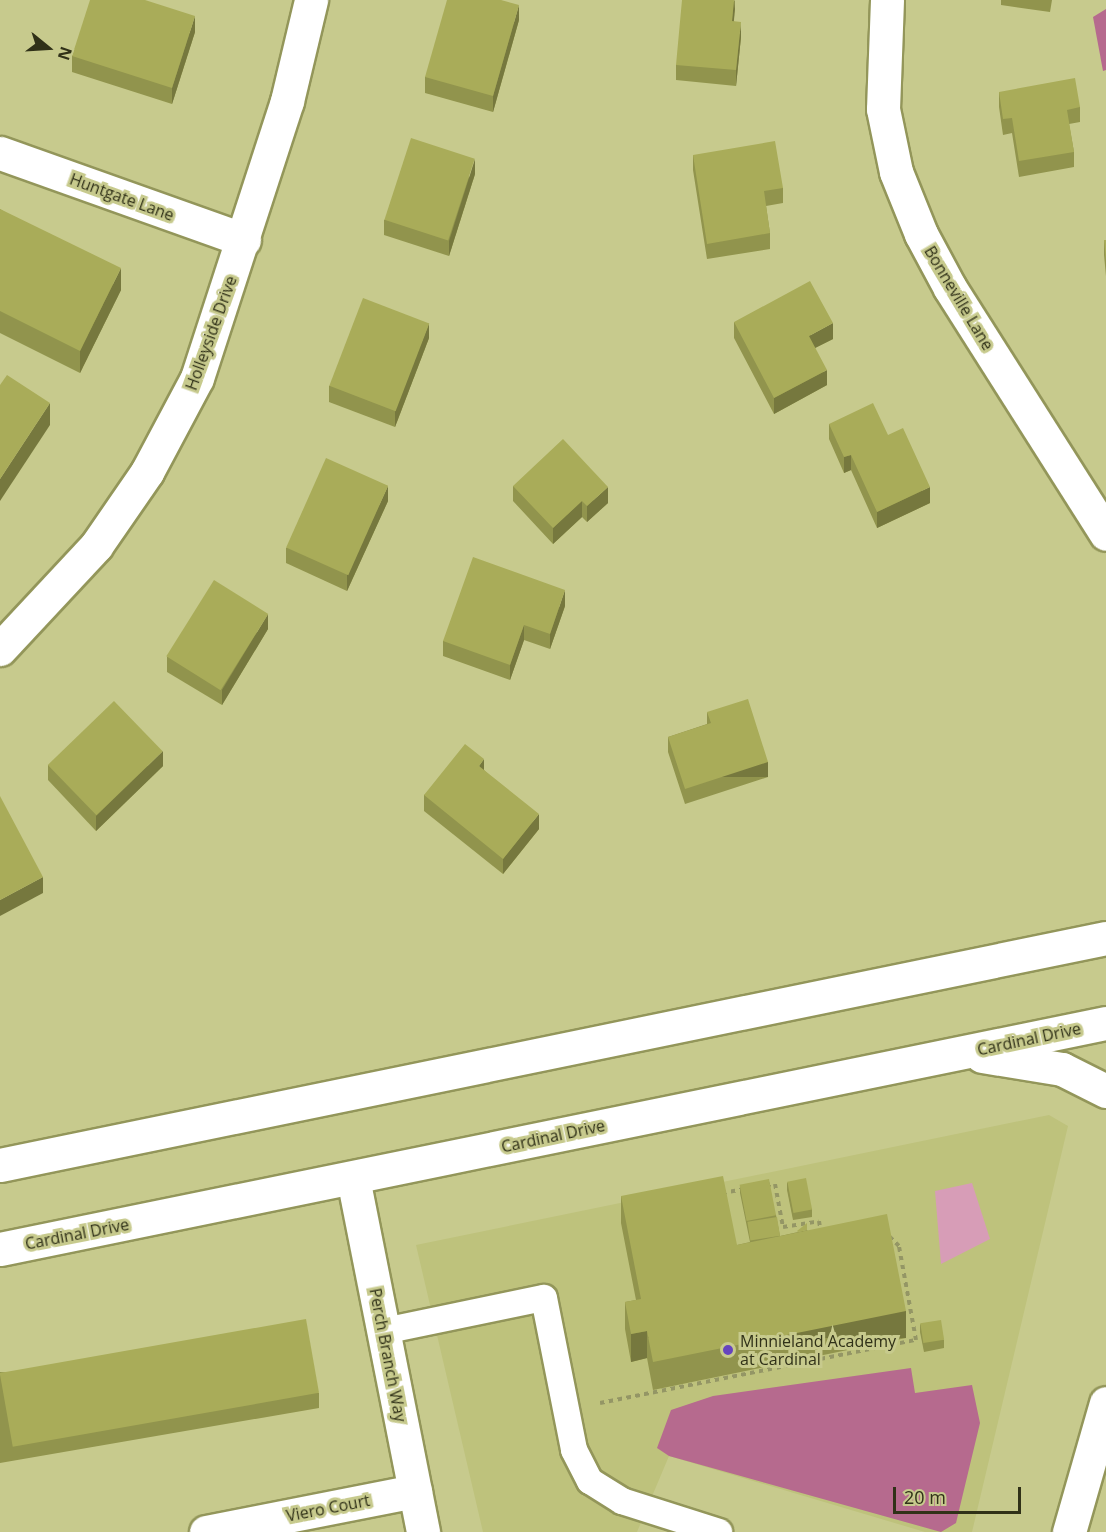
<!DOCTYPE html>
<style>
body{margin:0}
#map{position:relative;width:1106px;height:1532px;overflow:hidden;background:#c7ca8d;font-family:"Open Sans",sans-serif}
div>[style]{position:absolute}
.built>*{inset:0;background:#bec27c}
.green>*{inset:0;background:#d79db7}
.forest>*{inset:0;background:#b66a8e}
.path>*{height:4px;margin-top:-2px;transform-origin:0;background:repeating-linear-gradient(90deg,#949665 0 4.5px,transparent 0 9px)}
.roads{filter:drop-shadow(2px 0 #93965a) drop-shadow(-2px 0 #93965a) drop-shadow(0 2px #93965a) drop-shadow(0 -2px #93965a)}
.service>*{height:26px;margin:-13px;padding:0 13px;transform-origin:13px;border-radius:13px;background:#fff}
.minor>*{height:33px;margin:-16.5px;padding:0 16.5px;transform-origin:16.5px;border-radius:16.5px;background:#fff}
.secondary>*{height:33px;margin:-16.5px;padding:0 16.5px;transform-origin:16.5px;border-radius:16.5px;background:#fff}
.wall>*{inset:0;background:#91944d}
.shaded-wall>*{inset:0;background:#76783e;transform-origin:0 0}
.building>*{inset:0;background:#a9ac59;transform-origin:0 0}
.dots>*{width:16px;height:16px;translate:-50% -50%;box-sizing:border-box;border:3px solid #c7ca8d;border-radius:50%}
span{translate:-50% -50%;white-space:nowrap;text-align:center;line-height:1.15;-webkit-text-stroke:6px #c7ca8d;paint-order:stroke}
.street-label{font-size:16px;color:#303118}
.poi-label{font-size:16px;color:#303118}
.left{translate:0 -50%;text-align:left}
.north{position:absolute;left:18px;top:18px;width:60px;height:60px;-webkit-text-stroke:4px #c7ca8d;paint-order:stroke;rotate:108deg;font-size:16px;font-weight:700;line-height:24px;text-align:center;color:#303118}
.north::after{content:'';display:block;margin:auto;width:21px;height:27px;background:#303118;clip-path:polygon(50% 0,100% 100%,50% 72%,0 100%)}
.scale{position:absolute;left:893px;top:1487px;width:128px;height:27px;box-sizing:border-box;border:3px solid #303118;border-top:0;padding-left:8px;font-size:18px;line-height:21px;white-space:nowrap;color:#303118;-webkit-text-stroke:4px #c7ca8d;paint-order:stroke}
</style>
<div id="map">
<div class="built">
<div style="clip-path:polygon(1049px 1115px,1068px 1126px,972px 1532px,925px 1532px,669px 1456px,637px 1532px,483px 1532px,416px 1245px)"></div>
</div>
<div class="green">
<div style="clip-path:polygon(972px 1183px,990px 1239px,941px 1264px,935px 1191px)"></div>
</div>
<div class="forest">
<div style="clip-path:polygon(1106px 9px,1106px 70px,1103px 71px,1093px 17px)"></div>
<div style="clip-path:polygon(911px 1368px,915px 1393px,972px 1385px,980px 1423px,956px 1523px,941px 1532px,669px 1456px,657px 1448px,671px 1410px,713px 1396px)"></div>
</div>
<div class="path">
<div style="left:766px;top:1185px;width:9px;rotate:-6deg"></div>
<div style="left:775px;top:1184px;width:44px;rotate:79.5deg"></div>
<div style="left:783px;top:1227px;width:36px;rotate:-9deg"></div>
<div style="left:819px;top:1221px;width:12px;rotate:81deg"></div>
<div style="left:722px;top:1193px;width:22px;rotate:-10deg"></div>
<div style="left:600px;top:1403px;width:322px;rotate:-11.3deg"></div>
<div style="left:916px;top:1340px;width:96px;rotate:-100.3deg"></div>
<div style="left:899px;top:1246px;width:13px;rotate:-135deg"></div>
</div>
<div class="roads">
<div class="service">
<div style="left:384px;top:1331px;width:163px;rotate:-11.7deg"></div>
<div style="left:544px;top:1298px;width:155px;rotate:78.8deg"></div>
<div style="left:574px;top:1450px;width:35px;rotate:63deg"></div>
<div style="left:590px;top:1481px;width:38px;rotate:32deg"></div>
<div style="left:622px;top:1501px;width:102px;rotate:17.7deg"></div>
</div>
<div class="minor">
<div style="left:887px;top:0;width:109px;rotate:92.1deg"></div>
<div style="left:883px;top:109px;width:64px;rotate:78.3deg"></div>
<div style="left:896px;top:172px;width:67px;rotate:68deg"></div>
<div style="left:921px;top:234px;width:61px;rotate:61.8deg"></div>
<div style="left:950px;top:288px;width:291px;rotate:57.6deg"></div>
<div style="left:0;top:153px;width:259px;rotate:19.6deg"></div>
<div style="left:0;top:649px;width:141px;rotate:-47deg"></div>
<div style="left:96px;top:546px;width:90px;rotate:-55.4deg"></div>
<div style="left:147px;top:472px;width:106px;rotate:-62deg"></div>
<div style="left:197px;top:378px;width:291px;rotate:-72deg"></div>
<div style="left:287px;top:101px;width:104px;rotate:-76.6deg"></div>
<div style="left:353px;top:1178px;width:361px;rotate:78.8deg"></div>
<div style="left:206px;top:1532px;width:213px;rotate:-11.1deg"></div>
<div style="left:1069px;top:1532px;width:134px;rotate:-74deg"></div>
</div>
<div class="secondary">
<div style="left:982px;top:1056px;width:81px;rotate:9.2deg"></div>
<div style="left:1062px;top:1069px;width:49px;rotate:26.6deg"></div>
<div style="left:0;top:1165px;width:1129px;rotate:-11.6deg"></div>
<div style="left:0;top:1249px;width:1129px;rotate:-11.55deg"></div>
</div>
</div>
<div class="wall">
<div style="clip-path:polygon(735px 0,734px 21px,741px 37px,736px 86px,676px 80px,676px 65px)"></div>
<div style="clip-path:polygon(1001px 0,1052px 0,1050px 12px,1001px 5px)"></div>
<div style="clip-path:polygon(519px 20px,493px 112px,425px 93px,425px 77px)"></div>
<div style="clip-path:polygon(195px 32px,172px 104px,72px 72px,72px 56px)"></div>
<div style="clip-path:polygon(999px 92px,1080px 107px,1080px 122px,1069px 124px,1074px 152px,1074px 167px,1019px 177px,1012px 133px,1003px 135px,999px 107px)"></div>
<div style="clip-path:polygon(693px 155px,783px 188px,783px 203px,766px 206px,770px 233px,770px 249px,707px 259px,693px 170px)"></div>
<div style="clip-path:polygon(475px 174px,449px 256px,384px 235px,384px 220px)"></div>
<div style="clip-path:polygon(0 209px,121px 290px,80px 373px,0 333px)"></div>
<div style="clip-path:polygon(1104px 240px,1106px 240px,1106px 276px,1104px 255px)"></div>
<div style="clip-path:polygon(734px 322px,833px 339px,815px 348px,827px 385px,774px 414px,734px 338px)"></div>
<div style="clip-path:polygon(429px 338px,395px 427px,329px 402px,329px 386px)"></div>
<div style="clip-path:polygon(829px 424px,888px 435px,930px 503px,877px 528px,851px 470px,844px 473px,829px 439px)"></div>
<div style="clip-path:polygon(513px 486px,608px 503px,587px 522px,582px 517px,553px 544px,513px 501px)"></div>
<div style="clip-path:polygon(388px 501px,347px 591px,286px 563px,286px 548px)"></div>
<div style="clip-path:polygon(565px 606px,550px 649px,524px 640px,510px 680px,443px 656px,443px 641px)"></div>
<div style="clip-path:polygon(268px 629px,222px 705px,167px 672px,167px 657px)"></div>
<div style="clip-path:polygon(707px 712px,768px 777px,685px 804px,668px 752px,668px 737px,707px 724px)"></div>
<div style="clip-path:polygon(48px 765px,163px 766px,96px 831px,48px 780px)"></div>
<div style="clip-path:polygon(484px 770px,539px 829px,503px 874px,424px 811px,424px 795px)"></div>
<div style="clip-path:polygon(787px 1182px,812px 1209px,812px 1217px,793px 1220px,787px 1190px)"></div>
<div style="clip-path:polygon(740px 1185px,776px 1215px,780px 1236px,807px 1230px,906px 1338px,653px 1390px,647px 1358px,631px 1362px,625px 1329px,625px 1302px,636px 1300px,621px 1223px,621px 1196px,737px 1245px,750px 1242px,740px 1193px)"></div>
<div style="clip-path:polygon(920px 1324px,944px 1340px,944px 1348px,924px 1352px,920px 1332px)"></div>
<div style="clip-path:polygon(0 1372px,319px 1393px,319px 1408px,0 1463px)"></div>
</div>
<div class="shaded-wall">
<div style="clip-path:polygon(734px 0,735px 9px,732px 37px,732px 21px)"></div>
<div style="clip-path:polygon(519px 5px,519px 20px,493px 112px,493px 96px)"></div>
<div style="clip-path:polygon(195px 16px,195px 32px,172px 104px,172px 88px)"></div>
<div style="clip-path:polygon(741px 22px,741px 37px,736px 86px,736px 70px)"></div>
<div style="clip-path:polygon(475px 159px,475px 174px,449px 256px,449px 241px)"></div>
<div style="clip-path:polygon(121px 268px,121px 290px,80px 373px,80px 351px)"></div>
<div style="clip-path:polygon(429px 323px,429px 338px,395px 427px,395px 411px)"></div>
<div style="clip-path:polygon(833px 323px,833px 339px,809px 351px,809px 336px)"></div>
<div style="clip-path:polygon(827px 370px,827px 385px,774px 414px,774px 398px)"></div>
<div style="clip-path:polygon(50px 403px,50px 425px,0 501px,0 479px)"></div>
<div style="clip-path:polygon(851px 455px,851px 470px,844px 473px,844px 457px)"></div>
<div style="clip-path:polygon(388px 486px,388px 501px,347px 591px,347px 575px)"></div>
<div style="clip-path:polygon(608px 487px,608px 503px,587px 522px,587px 506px)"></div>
<div style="clip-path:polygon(930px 487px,930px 503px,877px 528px,877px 512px)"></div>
<div style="clip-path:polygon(582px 501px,582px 517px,553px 544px,553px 528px)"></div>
<div style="clip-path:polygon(565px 590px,565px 606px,550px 649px,550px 634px)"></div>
<div style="clip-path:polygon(268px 614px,268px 629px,222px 705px,222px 690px)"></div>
<div style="clip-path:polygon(524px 625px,524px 640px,510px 680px,510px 665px)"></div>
<div style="clip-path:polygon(163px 751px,163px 766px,96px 831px,96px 816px)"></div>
<div style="clip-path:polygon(484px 759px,484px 775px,479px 766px)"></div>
<div style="left:768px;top:762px;width:15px;height:87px;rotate:90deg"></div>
<div style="clip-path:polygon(539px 814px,539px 829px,503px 874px,503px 859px)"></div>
<div style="clip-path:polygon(43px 877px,43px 893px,0 916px,0 900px)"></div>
<div style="left:906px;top:1311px;width:27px;height:258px;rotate:90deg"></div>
<div style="clip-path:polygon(647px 1331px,647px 1358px,631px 1362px,631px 1334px)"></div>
</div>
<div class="building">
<div style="clip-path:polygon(90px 0,145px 0,195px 16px,172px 88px,72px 56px)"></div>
<div style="clip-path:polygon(447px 0,501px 0,519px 5px,493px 96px,425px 77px)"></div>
<div style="clip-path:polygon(682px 0,734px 0,732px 21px,741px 22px,736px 70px,676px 65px)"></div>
<div style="clip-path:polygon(1075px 78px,1080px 107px,1067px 110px,1074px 152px,1019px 161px,1012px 118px,1003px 119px,999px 92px)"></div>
<div style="left:411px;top:138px;width:67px;height:86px;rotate:18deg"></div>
<div style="clip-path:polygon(775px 141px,783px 188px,764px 191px,770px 233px,707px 244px,693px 155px)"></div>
<div style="clip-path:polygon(0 209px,121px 268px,80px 351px,0 311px)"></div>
<div style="clip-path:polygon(1104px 240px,1106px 240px,1106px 261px)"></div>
<div style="clip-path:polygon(810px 281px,833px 323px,809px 336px,827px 370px,774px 398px,734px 322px)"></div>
<div style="left:363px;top:298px;width:71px;height:94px;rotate:21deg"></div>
<div style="clip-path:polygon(7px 375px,50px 403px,0 479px,0 385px)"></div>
<div style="clip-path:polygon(873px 403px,888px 435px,903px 428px,930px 487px,877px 512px,851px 455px,844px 457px,829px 424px)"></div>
<div style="clip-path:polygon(563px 439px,608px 487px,587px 506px,582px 501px,553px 528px,513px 486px)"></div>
<div style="left:326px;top:458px;width:68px;height:98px;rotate:24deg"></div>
<div style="clip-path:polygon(473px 557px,565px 590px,550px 634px,524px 625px,510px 665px,443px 641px)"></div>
<div style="left:214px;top:580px;width:64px;height:90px;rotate:32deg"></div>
<div style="clip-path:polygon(748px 699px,768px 762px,685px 789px,668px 737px,711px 723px,707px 712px)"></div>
<div style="left:114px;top:701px;width:70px;height:92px;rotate:46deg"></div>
<div style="clip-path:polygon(465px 744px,484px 759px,479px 766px,539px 814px,503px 859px,424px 795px)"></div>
<div style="clip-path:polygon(0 796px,43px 877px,0 900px)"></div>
<div style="clip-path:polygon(723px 1176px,737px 1245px,887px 1214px,906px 1311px,653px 1362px,647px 1331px,631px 1334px,625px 1302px,641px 1299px,621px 1196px)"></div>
<div style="left:806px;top:1178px;width:32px;height:19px;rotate:79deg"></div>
<div style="left:769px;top:1179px;width:37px;height:30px;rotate:79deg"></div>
<div style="left:777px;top:1217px;width:19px;height:30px;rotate:81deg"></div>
<div style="clip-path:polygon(807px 1223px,807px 1230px,798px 1232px,797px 1231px)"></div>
<div style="left:306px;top:1319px;width:75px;height:311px;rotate:80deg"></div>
<div style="left:941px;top:1320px;width:20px;height:21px;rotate:81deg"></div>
</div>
<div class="dots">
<div style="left:728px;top:1350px;background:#6645be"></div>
</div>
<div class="street-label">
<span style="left:122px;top:197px;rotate:20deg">Huntgate Lane</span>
<span style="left:959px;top:298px;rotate:59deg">Bonneville Lane</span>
<span style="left:211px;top:333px;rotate:-70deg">Holleyside Drive</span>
<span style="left:1029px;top:1039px;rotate:-12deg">Cardinal Drive</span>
<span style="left:553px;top:1136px;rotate:-12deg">Cardinal Drive</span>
<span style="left:77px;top:1234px;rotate:-11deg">Cardinal Drive</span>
<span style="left:388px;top:1355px;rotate:79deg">Perch Branch Way</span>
<span style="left:328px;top:1508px;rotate:-11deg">Viero Court</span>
</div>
<div class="poi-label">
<span class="left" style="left:740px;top:1350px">Minnieland Academy<br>at Cardinal</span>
</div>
<div class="north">N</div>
<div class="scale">20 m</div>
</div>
